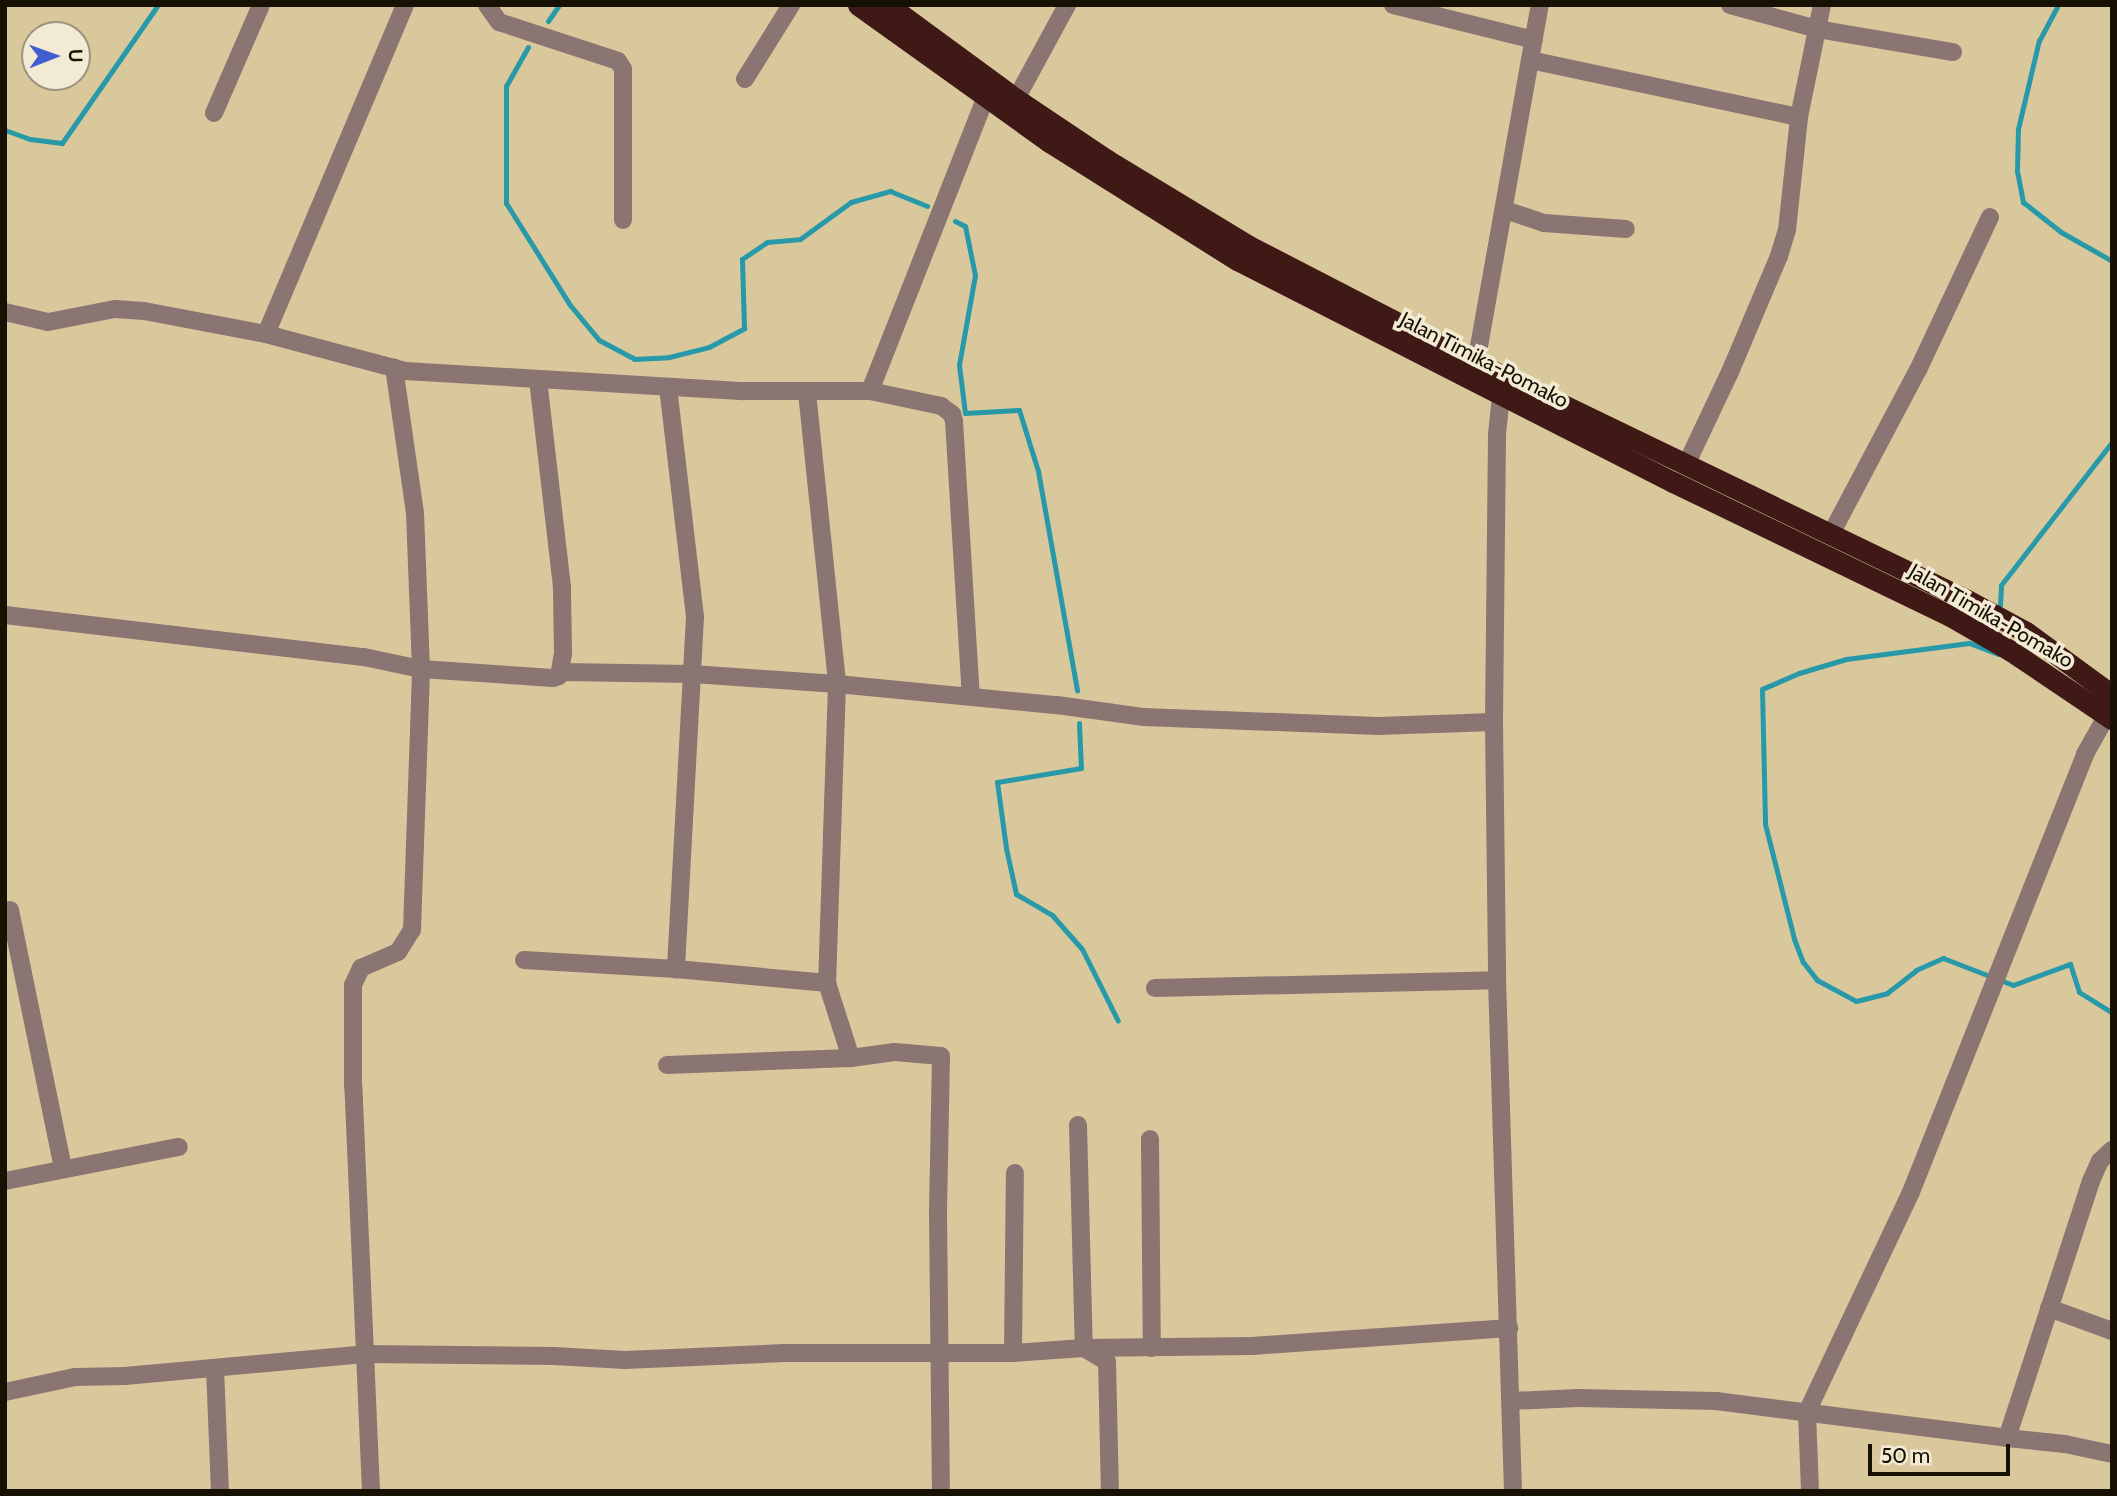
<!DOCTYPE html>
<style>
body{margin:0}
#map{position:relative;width:2117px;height:1496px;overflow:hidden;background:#dac89d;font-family:Cabin,sans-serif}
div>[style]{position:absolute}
.stream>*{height:5px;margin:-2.5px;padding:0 2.5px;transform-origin:2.5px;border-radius:2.5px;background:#2899a8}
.minor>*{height:18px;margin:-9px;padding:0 9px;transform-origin:9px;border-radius:9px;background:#8a7572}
.highway>*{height:21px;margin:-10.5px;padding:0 10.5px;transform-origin:10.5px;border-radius:10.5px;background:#3f1915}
span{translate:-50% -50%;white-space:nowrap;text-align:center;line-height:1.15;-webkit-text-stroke:7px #f3ead4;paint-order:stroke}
.street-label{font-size:21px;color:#171103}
.frame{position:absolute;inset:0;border:7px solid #171103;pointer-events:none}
.north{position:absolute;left:21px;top:21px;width:70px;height:70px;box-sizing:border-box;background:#f3ead4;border:2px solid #9b9380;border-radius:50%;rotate:89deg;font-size:19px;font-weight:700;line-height:28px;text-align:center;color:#171103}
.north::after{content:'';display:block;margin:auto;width:24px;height:32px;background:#405ed0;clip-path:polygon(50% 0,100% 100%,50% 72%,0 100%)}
.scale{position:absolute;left:1868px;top:1444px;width:142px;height:32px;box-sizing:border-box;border:4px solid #171103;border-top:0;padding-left:9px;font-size:21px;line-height:24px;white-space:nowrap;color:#171103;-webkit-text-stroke:5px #f3ead4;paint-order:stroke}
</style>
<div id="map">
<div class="stream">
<div style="left:2058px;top:5px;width:40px;rotate:118deg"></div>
<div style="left:2039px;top:40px;width:91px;rotate:103.3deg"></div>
<div style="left:2018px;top:129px;width:42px;rotate:91.4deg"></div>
<div style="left:2017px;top:171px;width:32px;rotate:79deg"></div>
<div style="left:2023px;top:202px;width:48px;rotate:38.3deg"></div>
<div style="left:2061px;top:232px;width:59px;rotate:29.6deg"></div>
<div style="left:548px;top:21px;width:19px;rotate:-55deg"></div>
<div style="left:528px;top:47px;width:45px;rotate:119.4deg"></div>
<div style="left:506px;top:86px;width:117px;rotate:90deg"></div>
<div style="left:506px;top:203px;width:120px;rotate:57.9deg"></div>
<div style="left:570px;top:305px;width:45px;rotate:50.4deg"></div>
<div style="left:599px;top:340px;width:40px;rotate:28deg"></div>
<div style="left:634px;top:359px;width:35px;rotate:-3deg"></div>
<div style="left:669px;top:357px;width:41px;rotate:-14deg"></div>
<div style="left:709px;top:347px;width:40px;rotate:-28deg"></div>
<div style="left:744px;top:328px;width:69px;rotate:-91.7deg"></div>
<div style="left:742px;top:259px;width:30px;rotate:-34deg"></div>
<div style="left:767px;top:242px;width:33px;rotate:-5deg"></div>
<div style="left:800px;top:239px;width:63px;rotate:-36deg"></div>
<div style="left:851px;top:202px;width:41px;rotate:-15.8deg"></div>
<div style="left:890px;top:191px;width:40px;rotate:22deg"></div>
<div style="left:5px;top:130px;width:27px;rotate:20deg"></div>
<div style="left:30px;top:139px;width:32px;rotate:7deg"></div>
<div style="left:62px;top:143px;width:168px;rotate:-55.2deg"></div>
<div style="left:955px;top:221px;width:11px;rotate:27deg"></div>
<div style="left:965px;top:226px;width:50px;rotate:78.5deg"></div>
<div style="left:975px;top:275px;width:91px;rotate:100.1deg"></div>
<div style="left:959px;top:365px;width:48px;rotate:82.9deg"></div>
<div style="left:965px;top:413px;width:54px;rotate:-3.2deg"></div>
<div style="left:1019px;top:410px;width:64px;rotate:72.7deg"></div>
<div style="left:1038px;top:471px;width:223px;rotate:79.9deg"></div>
<div style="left:2000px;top:605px;width:20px;rotate:-87deg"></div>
<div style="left:2001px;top:585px;width:181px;rotate:-52.2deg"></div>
<div style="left:1998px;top:654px;width:31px;rotate:-159deg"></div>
<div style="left:1969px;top:643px;width:124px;rotate:172.6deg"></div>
<div style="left:1846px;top:659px;width:49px;rotate:163.4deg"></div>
<div style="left:1799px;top:673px;width:40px;rotate:156.6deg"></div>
<div style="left:1762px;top:689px;width:135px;rotate:88.7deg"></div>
<div style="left:1765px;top:824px;width:119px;rotate:75.8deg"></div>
<div style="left:1794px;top:939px;width:25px;rotate:69deg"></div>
<div style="left:1803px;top:962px;width:23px;rotate:52deg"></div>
<div style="left:1817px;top:980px;width:44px;rotate:28.3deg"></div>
<div style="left:1856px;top:1001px;width:32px;rotate:-14deg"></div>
<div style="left:1887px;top:993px;width:37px;rotate:-38deg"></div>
<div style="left:1916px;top:970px;width:30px;rotate:-24deg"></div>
<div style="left:1943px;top:958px;width:75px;rotate:21.1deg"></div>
<div style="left:2013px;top:985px;width:61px;rotate:-20.2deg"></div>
<div style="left:2070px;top:964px;width:29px;rotate:72deg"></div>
<div style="left:2079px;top:992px;width:39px;rotate:32deg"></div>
<div style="left:1079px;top:723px;width:45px;rotate:87.5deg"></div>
<div style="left:1081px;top:768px;width:85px;rotate:170.5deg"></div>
<div style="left:997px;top:782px;width:67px;rotate:82.2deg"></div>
<div style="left:1006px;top:848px;width:47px;rotate:77.7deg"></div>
<div style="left:1016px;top:894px;width:42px;rotate:30.3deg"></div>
<div style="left:1052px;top:915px;width:45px;rotate:48.6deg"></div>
<div style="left:1082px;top:949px;width:80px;rotate:63.4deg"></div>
</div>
<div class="minor">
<div style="left:487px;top:5px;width:21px;rotate:55deg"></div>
<div style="left:499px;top:22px;width:125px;rotate:18.1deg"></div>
<div style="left:618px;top:61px;width:9px;rotate:58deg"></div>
<div style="left:623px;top:69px;width:151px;rotate:90deg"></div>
<div style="left:1393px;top:5px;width:145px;rotate:13.9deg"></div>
<div style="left:1730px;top:5px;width:90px;rotate:15.4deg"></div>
<div style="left:1817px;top:29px;width:138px;rotate:9.6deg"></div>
<div style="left:1530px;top:60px;width:275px;rotate:12deg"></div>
<div style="left:745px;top:79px;width:87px;rotate:-58.1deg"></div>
<div style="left:1016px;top:99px;width:107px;rotate:-61.5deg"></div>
<div style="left:214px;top:113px;width:118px;rotate:-66.5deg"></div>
<div style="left:1505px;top:210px;width:41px;rotate:18.4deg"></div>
<div style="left:1544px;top:223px;width:82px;rotate:4.2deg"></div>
<div style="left:5px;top:312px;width:44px;rotate:13.1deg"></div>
<div style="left:48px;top:322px;width:68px;rotate:-11deg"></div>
<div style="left:115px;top:309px;width:29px;rotate:4deg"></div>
<div style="left:144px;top:311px;width:124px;rotate:10.7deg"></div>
<div style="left:266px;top:334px;width:144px;rotate:14.9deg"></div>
<div style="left:405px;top:371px;width:340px;rotate:3.4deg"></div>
<div style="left:744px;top:391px;width:126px"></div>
<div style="left:870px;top:391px;width:316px;rotate:-68.5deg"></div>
<div style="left:266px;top:334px;width:357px;rotate:-67.1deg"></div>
<div style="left:1476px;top:363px;width:364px;rotate:-79.9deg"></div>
<div style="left:668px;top:387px;width:232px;rotate:83.3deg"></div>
<div style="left:695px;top:617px;width:353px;rotate:93.1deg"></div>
<div style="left:870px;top:391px;width:73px;rotate:11.9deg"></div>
<div style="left:941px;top:406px;width:14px;rotate:36deg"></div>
<div style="left:952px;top:414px;width:7px;rotate:74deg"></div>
<div style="left:954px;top:421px;width:276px;rotate:86.5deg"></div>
<div style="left:807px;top:392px;width:294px;rotate:84.1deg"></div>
<div style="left:837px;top:684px;width:299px;rotate:91.9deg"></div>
<div style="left:827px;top:983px;width:79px;rotate:72.3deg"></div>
<div style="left:1501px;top:396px;width:39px;rotate:96deg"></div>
<div style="left:1497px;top:435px;width:287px;rotate:90.6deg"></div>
<div style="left:1494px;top:722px;width:258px;rotate:89.3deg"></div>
<div style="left:1497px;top:980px;width:511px;rotate:88.21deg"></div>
<div style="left:1686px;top:465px;width:103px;rotate:-64.7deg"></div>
<div style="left:1730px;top:372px;width:126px;rotate:-67.1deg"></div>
<div style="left:1779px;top:256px;width:27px;rotate:-73deg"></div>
<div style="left:1787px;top:230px;width:114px;rotate:-83.9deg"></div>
<div style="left:1799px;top:117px;width:114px;rotate:-78.4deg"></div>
<div style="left:1831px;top:534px;width:186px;rotate:-62.1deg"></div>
<div style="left:1918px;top:370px;width:169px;rotate:-64.8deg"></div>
<div style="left:5px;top:615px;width:361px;rotate:6.7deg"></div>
<div style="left:364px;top:657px;width:58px;rotate:11.9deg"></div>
<div style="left:421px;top:669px;width:132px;rotate:3.9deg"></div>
<div style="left:553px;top:678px;width:6px;rotate:-18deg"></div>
<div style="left:559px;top:676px;width:22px;rotate:-80deg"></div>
<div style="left:563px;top:654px;width:67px;rotate:-90.9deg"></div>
<div style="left:562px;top:587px;width:208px;rotate:-96.6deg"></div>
<div style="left:561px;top:672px;width:132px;rotate:0.9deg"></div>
<div style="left:693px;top:674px;width:144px;rotate:4deg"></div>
<div style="left:837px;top:684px;width:221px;rotate:5.5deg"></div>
<div style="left:1057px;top:705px;width:88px;rotate:7.9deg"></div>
<div style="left:1144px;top:717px;width:234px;rotate:2.2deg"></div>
<div style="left:1378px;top:726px;width:116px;rotate:-2deg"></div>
<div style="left:10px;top:910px;width:263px;rotate:78.4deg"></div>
<div style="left:524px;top:960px;width:152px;rotate:3.4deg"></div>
<div style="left:676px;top:969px;width:152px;rotate:5.3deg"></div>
<div style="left:1155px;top:988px;width:342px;rotate:-1.3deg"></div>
<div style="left:667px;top:1065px;width:184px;rotate:-2.2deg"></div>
<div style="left:851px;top:1058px;width:44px;rotate:-7.8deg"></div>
<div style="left:895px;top:1052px;width:46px;rotate:5deg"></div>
<div style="left:941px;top:1056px;width:156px;rotate:91.1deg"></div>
<div style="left:938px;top:1212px;width:279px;rotate:89.4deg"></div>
<div style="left:1078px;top:1125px;width:223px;rotate:88.5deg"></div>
<div style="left:1084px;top:1348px;width:27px;rotate:31deg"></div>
<div style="left:1107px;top:1362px;width:129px;rotate:88.7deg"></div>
<div style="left:1150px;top:1139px;width:209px;rotate:89.5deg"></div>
<div style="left:5px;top:1181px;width:177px;rotate:-11.1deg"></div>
<div style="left:2049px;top:1308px;width:67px;rotate:20.1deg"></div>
<div style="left:1013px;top:1353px;width:180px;rotate:-89.4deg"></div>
<div style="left:215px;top:1368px;width:123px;rotate:87.7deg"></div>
<div style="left:5px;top:1392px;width:72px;rotate:-12.1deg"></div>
<div style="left:75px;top:1377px;width:50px;rotate:-1.1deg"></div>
<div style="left:125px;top:1376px;width:241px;rotate:-5.2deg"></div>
<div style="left:365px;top:1354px;width:189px;rotate:0.6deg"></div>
<div style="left:554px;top:1356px;width:71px;rotate:3.2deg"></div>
<div style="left:625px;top:1360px;width:159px;rotate:-2.5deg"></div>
<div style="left:784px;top:1353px;width:229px"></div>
<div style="left:1013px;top:1353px;width:71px;rotate:-4deg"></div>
<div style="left:1084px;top:1348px;width:168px;rotate:-0.7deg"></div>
<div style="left:1252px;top:1346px;width:258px;rotate:-4deg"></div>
<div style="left:1511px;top:1401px;width:67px;rotate:-2.6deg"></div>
<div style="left:1578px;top:1398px;width:138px;rotate:1.2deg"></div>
<div style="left:1716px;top:1401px;width:293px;rotate:7.2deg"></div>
<div style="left:2007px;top:1438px;width:270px;rotate:-71.9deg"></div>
<div style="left:2091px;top:1181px;width:22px;rotate:-66deg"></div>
<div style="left:2100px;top:1161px;width:16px;rotate:-43deg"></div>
<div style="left:2007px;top:1438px;width:58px;rotate:5.9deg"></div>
<div style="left:2065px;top:1444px;width:48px;rotate:12deg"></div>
<div style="left:371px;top:1491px;width:405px;rotate:-92.5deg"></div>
<div style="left:353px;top:1086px;width:101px;rotate:-90deg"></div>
<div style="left:353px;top:985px;width:19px;rotate:-65deg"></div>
<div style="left:361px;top:968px;width:40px;rotate:-23.4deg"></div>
<div style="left:398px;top:952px;width:26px;rotate:-58deg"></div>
<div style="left:412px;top:930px;width:261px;rotate:-88deg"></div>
<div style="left:421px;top:669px;width:156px;rotate:-92.2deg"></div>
<div style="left:415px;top:513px;width:147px;rotate:-98.2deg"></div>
<div style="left:1810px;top:1491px;width:79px;rotate:-92.2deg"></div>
<div style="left:1807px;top:1412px;width:243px;rotate:-64.7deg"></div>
<div style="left:1911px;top:1192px;width:471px;rotate:-68.3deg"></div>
<div style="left:2085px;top:754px;width:45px;rotate:-60.6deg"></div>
</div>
<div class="highway">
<div style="left:858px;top:5px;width:234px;rotate:35.6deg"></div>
<div style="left:1048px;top:141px;width:223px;rotate:32.2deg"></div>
<div style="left:1237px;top:260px;width:489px;rotate:27deg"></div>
<div style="left:1673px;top:482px;width:308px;rotate:25.8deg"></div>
<div style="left:1950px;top:616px;width:70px;rotate:29.8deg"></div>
<div style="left:2011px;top:651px;width:122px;rotate:34deg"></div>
<div style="left:888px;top:5px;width:159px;rotate:36.3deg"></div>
<div style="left:1016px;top:99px;width:110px;rotate:33.8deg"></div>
<div style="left:1107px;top:160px;width:166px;rotate:31.2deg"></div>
<div style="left:1249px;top:246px;width:255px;rotate:27.3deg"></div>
<div style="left:1476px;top:363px;width:545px;rotate:25.77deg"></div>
<div style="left:1967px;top:600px;width:67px;rotate:28.5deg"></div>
<div style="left:2026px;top:632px;width:107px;rotate:36.2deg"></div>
</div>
<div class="street-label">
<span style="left:1484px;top:360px;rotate:27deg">Jalan Timika-Pomako</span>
<span style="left:1991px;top:616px;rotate:30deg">Jalan Timika-Pomako</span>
</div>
<div class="frame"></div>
<div class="north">U</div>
<div class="scale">50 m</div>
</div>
